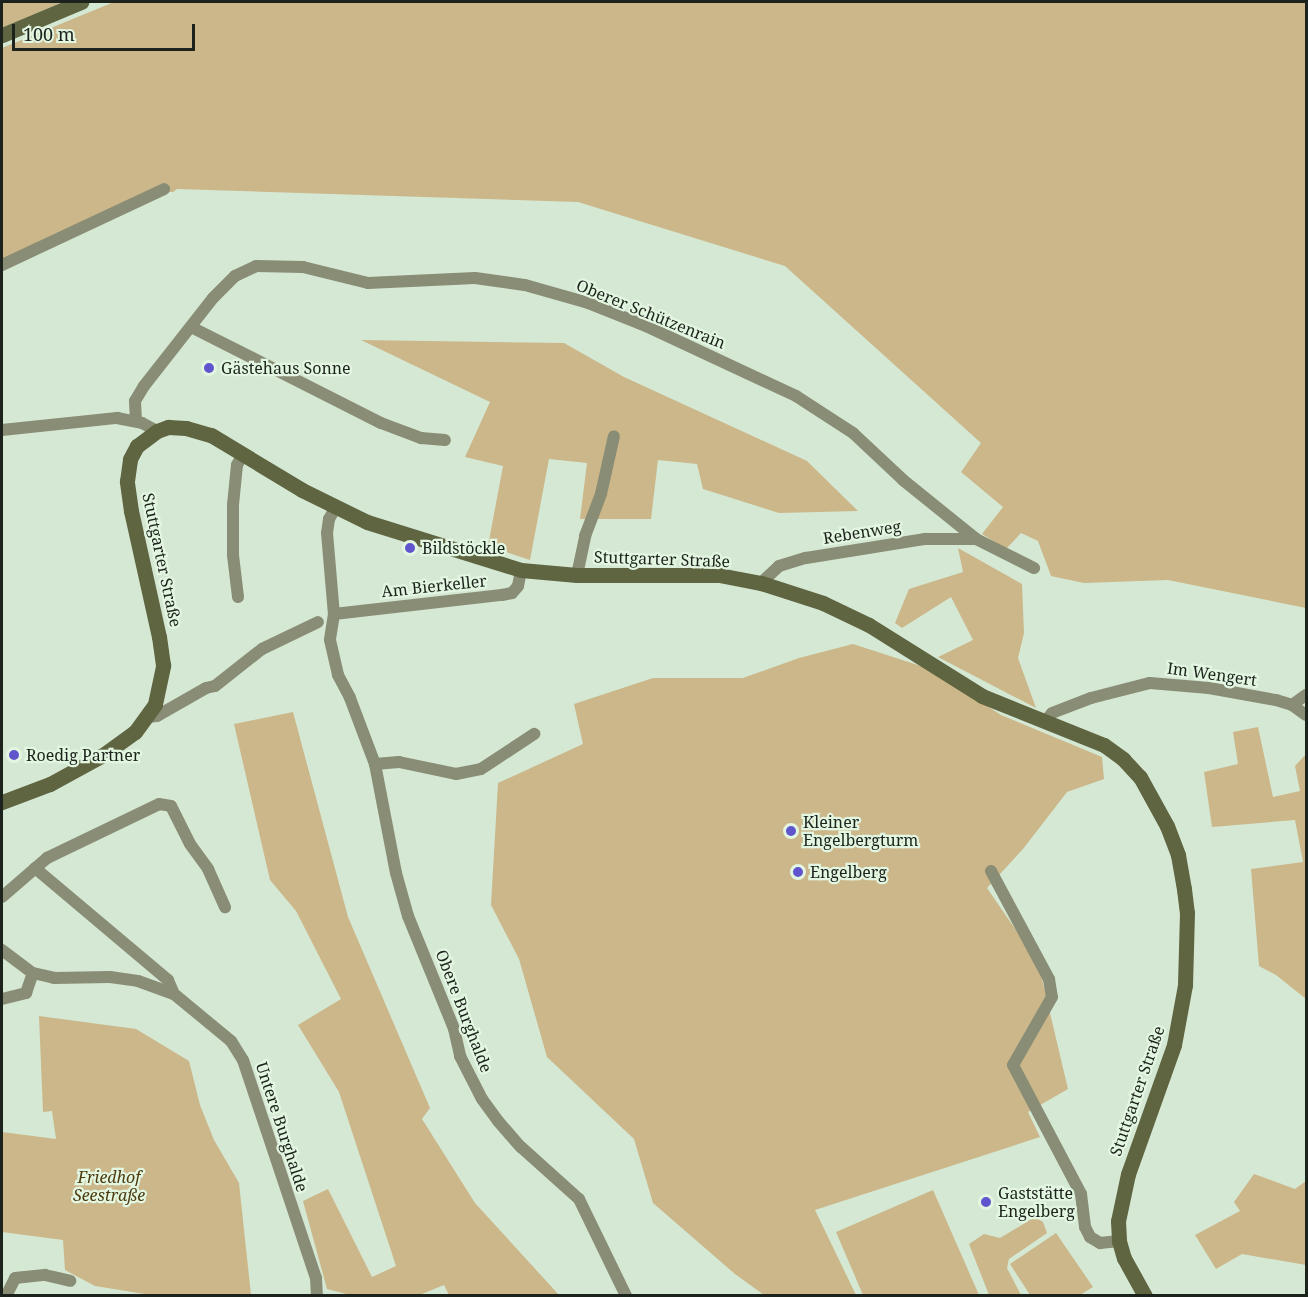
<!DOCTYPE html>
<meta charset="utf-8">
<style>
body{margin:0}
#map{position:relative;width:1308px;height:1297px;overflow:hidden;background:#d5e8d4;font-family:"Noto Serif",serif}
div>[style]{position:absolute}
.green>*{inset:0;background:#cbb789}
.minor>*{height:12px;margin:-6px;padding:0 6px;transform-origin:6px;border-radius:6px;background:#898d75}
.secondary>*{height:15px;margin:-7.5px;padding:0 7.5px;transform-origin:7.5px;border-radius:7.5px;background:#5f6441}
.dots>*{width:16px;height:16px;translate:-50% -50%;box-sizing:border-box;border:3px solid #e3f6e1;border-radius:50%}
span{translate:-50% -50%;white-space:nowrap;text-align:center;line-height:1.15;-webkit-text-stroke:4.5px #e3f6e1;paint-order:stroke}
.street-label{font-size:16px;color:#1c231c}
.poi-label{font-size:16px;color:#1c231c}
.left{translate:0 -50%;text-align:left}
.park-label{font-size:16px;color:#4c3b0e;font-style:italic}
.frame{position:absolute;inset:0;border:3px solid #1c231c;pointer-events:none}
.scale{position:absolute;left:12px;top:24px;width:183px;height:27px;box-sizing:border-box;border:3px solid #1c231c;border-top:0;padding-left:8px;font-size:18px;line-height:21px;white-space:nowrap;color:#1c231c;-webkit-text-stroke:4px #e3f6e1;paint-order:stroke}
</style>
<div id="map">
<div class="green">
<div style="clip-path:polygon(2px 2px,63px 2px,2px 28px)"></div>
<div style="clip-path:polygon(114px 2px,1306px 2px,1306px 608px,1168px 580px,1084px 583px,1051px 576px,1038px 541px,1021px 533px,1006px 549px,982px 534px,1003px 507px,961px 472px,981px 443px,785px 266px,578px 202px,177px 189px,173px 192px,159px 192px,2px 259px,2px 48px)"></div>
<div style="clip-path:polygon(361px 340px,564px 343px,624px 377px,807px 461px,858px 511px,779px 513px,703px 489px,697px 464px,658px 460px,651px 519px,580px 519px,587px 463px,549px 459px,530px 560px,488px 546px,503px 466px,465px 457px,490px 402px)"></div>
<div style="clip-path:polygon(958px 548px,1022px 584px,1024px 633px,1018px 658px,1036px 708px,938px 657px,973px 640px,951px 597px,902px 628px,895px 623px,909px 589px,963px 572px)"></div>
<div style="clip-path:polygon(853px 644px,930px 669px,1001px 715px,1102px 757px,1104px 779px,1067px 792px,1023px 849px,987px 888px,1038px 962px,1068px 1089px,1028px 1112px,1040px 1137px,815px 1210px,856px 1295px,764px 1295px,735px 1274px,653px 1203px,634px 1139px,547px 1057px,519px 959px,491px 905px,498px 783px,583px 744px,574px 704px,653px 678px,743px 678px,799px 658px)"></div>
<div style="clip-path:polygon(293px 712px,348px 917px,430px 1108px,422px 1119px,475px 1203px,559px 1295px,449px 1295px,444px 1285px,417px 1296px,350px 1295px,327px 1289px,303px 1201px,328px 1189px,372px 1277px,396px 1266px,339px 1092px,298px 1025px,341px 999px,296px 911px,270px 880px,234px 724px)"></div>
<div style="clip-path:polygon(1258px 727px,1273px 797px,1300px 791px,1295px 766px,1306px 754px,1306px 999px,1276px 975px,1259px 966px,1251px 869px,1303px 862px,1295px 820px,1212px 827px,1204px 772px,1238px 764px,1233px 732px)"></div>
<div style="clip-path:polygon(39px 1016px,136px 1029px,189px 1061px,200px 1105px,214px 1140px,239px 1183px,251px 1295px,151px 1295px,95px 1286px,65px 1270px,63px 1240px,2px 1232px,2px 1132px,56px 1139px,52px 1111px,43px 1112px)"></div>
<div style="clip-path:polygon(1254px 1174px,1295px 1189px,1306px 1181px,1306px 1265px,1242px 1254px,1216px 1269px,1195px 1235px,1240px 1211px,1234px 1202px)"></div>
<div style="clip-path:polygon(933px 1190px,979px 1295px,863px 1295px,836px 1232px)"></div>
<div style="clip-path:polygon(1035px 1217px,1043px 1222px,1047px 1233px,1009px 1259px,1007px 1268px,1021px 1295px,989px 1295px,969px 1244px,984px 1234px,1000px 1238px)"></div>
<div style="clip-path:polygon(1056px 1233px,1093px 1287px,1080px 1295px,1030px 1295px,1010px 1264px)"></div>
</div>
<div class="minor">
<div style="left:2px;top:265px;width:179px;rotate:-25.1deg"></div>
<div style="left:191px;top:327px;width:213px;rotate:26.8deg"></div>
<div style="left:381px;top:423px;width:43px;rotate:20.6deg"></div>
<div style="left:421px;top:438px;width:24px;rotate:5deg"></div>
<div style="left:136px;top:421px;width:20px;rotate:-93deg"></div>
<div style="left:135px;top:401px;width:17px;rotate:-59deg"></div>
<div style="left:144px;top:386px;width:112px;rotate:-51.9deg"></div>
<div style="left:213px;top:298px;width:31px;rotate:-45deg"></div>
<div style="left:235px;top:276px;width:23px;rotate:-25deg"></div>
<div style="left:256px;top:266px;width:47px;rotate:1.2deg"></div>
<div style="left:303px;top:267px;width:67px;rotate:13.8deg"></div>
<div style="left:368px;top:283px;width:107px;rotate:-2.7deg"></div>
<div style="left:475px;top:278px;width:50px;rotate:8deg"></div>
<div style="left:525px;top:285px;width:66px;rotate:15.9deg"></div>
<div style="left:588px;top:303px;width:62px;rotate:21.6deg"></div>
<div style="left:646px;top:326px;width:166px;rotate:25deg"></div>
<div style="left:796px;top:396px;width:68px;rotate:33deg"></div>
<div style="left:853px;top:433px;width:69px;rotate:43.2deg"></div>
<div style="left:903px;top:480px;width:94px;rotate:38.9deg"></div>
<div style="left:976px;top:539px;width:65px;rotate:26.6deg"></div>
<div style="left:2px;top:430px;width:116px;rotate:-6deg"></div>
<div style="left:117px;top:418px;width:25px;rotate:11deg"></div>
<div style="left:142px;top:423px;width:17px;rotate:28deg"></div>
<div style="left:336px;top:507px;width:14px;rotate:120deg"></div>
<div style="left:329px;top:519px;width:14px;rotate:98deg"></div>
<div style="left:327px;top:533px;width:81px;rotate:85.1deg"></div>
<div style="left:334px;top:614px;width:26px;rotate:99deg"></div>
<div style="left:330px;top:640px;width:36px;rotate:77deg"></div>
<div style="left:338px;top:675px;width:26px;rotate:62deg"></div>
<div style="left:350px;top:698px;width:71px;rotate:69.3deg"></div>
<div style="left:375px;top:764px;width:111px;rotate:79.1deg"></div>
<div style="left:396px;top:873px;width:45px;rotate:74.4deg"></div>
<div style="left:408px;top:916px;width:122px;rotate:67.8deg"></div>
<div style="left:454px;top:1029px;width:28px;rotate:77deg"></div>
<div style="left:460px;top:1056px;width:48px;rotate:62.9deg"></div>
<div style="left:482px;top:1099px;width:27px;rotate:54deg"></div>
<div style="left:498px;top:1121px;width:35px;rotate:49deg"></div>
<div style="left:521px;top:1147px;width:78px;rotate:41.9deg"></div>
<div style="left:579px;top:1199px;width:108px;rotate:64.1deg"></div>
<div style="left:577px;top:575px;width:40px;rotate:-78deg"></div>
<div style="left:585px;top:536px;width:45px;rotate:-69.1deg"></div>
<div style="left:601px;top:494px;width:59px;rotate:-77.4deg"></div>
<div style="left:761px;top:583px;width:25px;rotate:-43deg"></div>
<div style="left:779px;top:566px;width:28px;rotate:-17deg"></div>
<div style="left:806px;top:558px;width:121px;rotate:-9.1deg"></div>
<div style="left:925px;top:539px;width:51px"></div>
<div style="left:238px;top:597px;width:42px;rotate:-96.8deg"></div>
<div style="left:233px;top:555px;width:50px;rotate:-90deg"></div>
<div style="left:233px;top:505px;width:40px;rotate:-84.3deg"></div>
<div style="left:237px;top:465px;width:13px;rotate:-61deg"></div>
<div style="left:334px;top:614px;width:169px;rotate:-6.5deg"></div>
<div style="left:502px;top:595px;width:10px;rotate:-11deg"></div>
<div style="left:512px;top:593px;width:9px;rotate:-49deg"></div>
<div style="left:518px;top:586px;width:16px;rotate:-79deg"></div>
<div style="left:1292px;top:705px;width:17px;rotate:-36deg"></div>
<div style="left:148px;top:717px;width:9px;rotate:-6deg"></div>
<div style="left:157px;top:716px;width:56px;rotate:-29.7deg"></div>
<div style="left:206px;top:688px;width:9px;rotate:-13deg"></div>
<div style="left:215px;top:686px;width:60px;rotate:-38.2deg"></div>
<div style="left:262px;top:649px;width:62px;rotate:-25.7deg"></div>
<div style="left:1045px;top:722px;width:11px;rotate:-52deg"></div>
<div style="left:1052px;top:713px;width:42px;rotate:-21deg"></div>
<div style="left:1091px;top:698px;width:61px;rotate:-14.3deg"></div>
<div style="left:1150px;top:683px;width:59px;rotate:4.8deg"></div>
<div style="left:1209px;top:688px;width:68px;rotate:10.2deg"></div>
<div style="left:1276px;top:700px;width:17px;rotate:17deg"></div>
<div style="left:1292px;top:705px;width:17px;rotate:36deg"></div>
<div style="left:375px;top:764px;width:24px;rotate:-5deg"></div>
<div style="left:399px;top:762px;width:58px;rotate:11.9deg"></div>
<div style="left:456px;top:774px;width:25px;rotate:-11deg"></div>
<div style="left:481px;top:769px;width:64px;rotate:-33.4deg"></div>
<div style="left:35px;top:868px;width:174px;rotate:40.1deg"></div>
<div style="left:168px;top:980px;width:15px;rotate:67deg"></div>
<div style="left:991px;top:871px;width:123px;rotate:61.8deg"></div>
<div style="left:1049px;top:979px;width:18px;rotate:81deg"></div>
<div style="left:1052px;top:997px;width:78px;rotate:119.8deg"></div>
<div style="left:1013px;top:1065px;width:146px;rotate:62.2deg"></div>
<div style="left:1081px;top:1194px;width:33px;rotate:83deg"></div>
<div style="left:1085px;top:1227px;width:11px;rotate:63deg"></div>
<div style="left:1090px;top:1237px;width:12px;rotate:31deg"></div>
<div style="left:1100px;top:1243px;width:19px;rotate:-6deg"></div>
<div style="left:2px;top:897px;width:60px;rotate:-40.9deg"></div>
<div style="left:47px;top:858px;width:124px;rotate:-25.7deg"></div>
<div style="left:159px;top:804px;width:12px;rotate:9deg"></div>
<div style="left:171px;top:806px;width:42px;rotate:63.4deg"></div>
<div style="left:190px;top:844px;width:31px;rotate:54deg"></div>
<div style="left:208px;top:869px;width:42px;rotate:65.9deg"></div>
<div style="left:2px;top:950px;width:39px;rotate:37deg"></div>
<div style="left:33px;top:973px;width:22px;rotate:13deg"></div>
<div style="left:54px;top:978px;width:56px;rotate:-1deg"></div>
<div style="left:110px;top:977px;width:28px;rotate:8deg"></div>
<div style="left:138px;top:981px;width:38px;rotate:20deg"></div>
<div style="left:174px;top:994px;width:74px;rotate:39.5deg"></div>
<div style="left:231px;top:1041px;width:22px;rotate:58deg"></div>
<div style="left:243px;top:1060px;width:230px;rotate:71.5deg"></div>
<div style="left:316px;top:1278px;width:18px;rotate:87deg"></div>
<div style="left:2px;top:999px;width:25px;rotate:-14deg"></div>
<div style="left:26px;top:993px;width:21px;rotate:-71deg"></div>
<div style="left:6px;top:1296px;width:20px;rotate:-63deg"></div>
<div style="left:15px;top:1278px;width:30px;rotate:-6deg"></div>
<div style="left:45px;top:1275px;width:26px;rotate:13deg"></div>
</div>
<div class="secondary">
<div style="left:2px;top:35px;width:86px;rotate:-22.7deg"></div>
<div style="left:2px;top:802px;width:51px;rotate:-20.6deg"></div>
<div style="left:50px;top:784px;width:60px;rotate:-28.7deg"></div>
<div style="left:103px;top:755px;width:39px;rotate:-36deg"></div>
<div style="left:135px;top:732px;width:34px;rotate:-54deg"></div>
<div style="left:155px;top:704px;width:40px;rotate:-78deg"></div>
<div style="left:163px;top:665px;width:28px;rotate:-98deg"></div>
<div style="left:159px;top:637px;width:129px;rotate:-102.5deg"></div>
<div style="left:131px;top:511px;width:30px;rotate:-98deg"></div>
<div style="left:127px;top:481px;width:22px;rotate:-82deg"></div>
<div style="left:130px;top:459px;width:15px;rotate:-62deg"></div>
<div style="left:137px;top:446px;width:25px;rotate:-37deg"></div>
<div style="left:157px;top:431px;width:12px;rotate:-20deg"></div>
<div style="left:168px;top:427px;width:18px;rotate:3deg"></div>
<div style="left:186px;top:428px;width:26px;rotate:16deg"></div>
<div style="left:211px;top:435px;width:106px;rotate:31.1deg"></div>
<div style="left:302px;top:490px;width:72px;rotate:26.2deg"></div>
<div style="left:367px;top:522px;width:161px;rotate:17.3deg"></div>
<div style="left:521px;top:570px;width:56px;rotate:5.1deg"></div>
<div style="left:577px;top:575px;width:142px"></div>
<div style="left:719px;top:575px;width:43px;rotate:10.8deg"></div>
<div style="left:761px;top:583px;width:65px;rotate:17.9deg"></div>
<div style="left:823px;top:603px;width:51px;rotate:25.6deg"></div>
<div style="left:869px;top:625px;width:133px;rotate:32.1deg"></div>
<div style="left:982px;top:696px;width:131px;rotate:21.9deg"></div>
<div style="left:1104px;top:745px;width:24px;rotate:36deg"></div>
<div style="left:1123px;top:759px;width:25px;rotate:47deg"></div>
<div style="left:1140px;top:777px;width:56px;rotate:61.1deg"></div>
<div style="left:1167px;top:826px;width:31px;rotate:69deg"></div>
<div style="left:1178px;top:855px;width:35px;rotate:80deg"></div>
<div style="left:1184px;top:889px;width:24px;rotate:83deg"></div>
<div style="left:1187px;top:913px;width:72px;rotate:91.6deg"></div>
<div style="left:1185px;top:985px;width:61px;rotate:100.4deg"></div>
<div style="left:1174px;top:1045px;width:137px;rotate:109.6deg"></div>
<div style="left:1128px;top:1174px;width:48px;rotate:102deg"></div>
<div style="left:1118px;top:1221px;width:20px;rotate:87deg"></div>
<div style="left:1119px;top:1241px;width:18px;rotate:74deg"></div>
<div style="left:1124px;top:1258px;width:43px;rotate:61.1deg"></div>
</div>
<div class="dots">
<div style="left:209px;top:368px;background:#6055cd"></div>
<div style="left:410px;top:548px;background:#6055cd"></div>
<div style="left:14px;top:755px;background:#6055cd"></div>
<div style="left:791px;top:831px;background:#6055cd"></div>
<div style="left:798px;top:872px;background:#6055cd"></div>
<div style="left:986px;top:1202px;background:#6055cd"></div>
</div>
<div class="street-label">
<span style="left:651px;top:314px;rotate:22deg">Oberer Schützenrain</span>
<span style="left:862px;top:532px;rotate:-9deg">Rebenweg</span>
<span style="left:662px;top:559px;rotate:2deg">Stuttgarter Straße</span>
<span style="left:162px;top:560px;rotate:78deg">Stuttgarter Straße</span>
<span style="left:434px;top:586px;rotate:-6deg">Am Bierkeller</span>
<span style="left:1212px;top:674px;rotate:8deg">Im Wengert</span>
<span style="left:464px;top:1011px;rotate:69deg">Obere Burghalde</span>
<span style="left:1137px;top:1091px;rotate:-71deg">Stuttgarter Straße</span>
<span style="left:282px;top:1127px;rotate:72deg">Untere Burghalde</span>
</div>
<div class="poi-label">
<span class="left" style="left:221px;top:368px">Gästehaus Sonne</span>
<span class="left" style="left:422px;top:548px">Bildstöckle</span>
<span class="left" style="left:26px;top:755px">Roedig Partner</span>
<span class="left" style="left:803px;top:831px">Kleiner<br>Engelbergturm</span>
<span class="left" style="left:810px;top:872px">Engelberg</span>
<span class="left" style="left:998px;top:1202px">Gaststätte<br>Engelberg</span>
</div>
<div class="park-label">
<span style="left:109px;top:1186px">Friedhof<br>Seestraße</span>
</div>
<div class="frame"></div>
<div class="scale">100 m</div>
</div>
